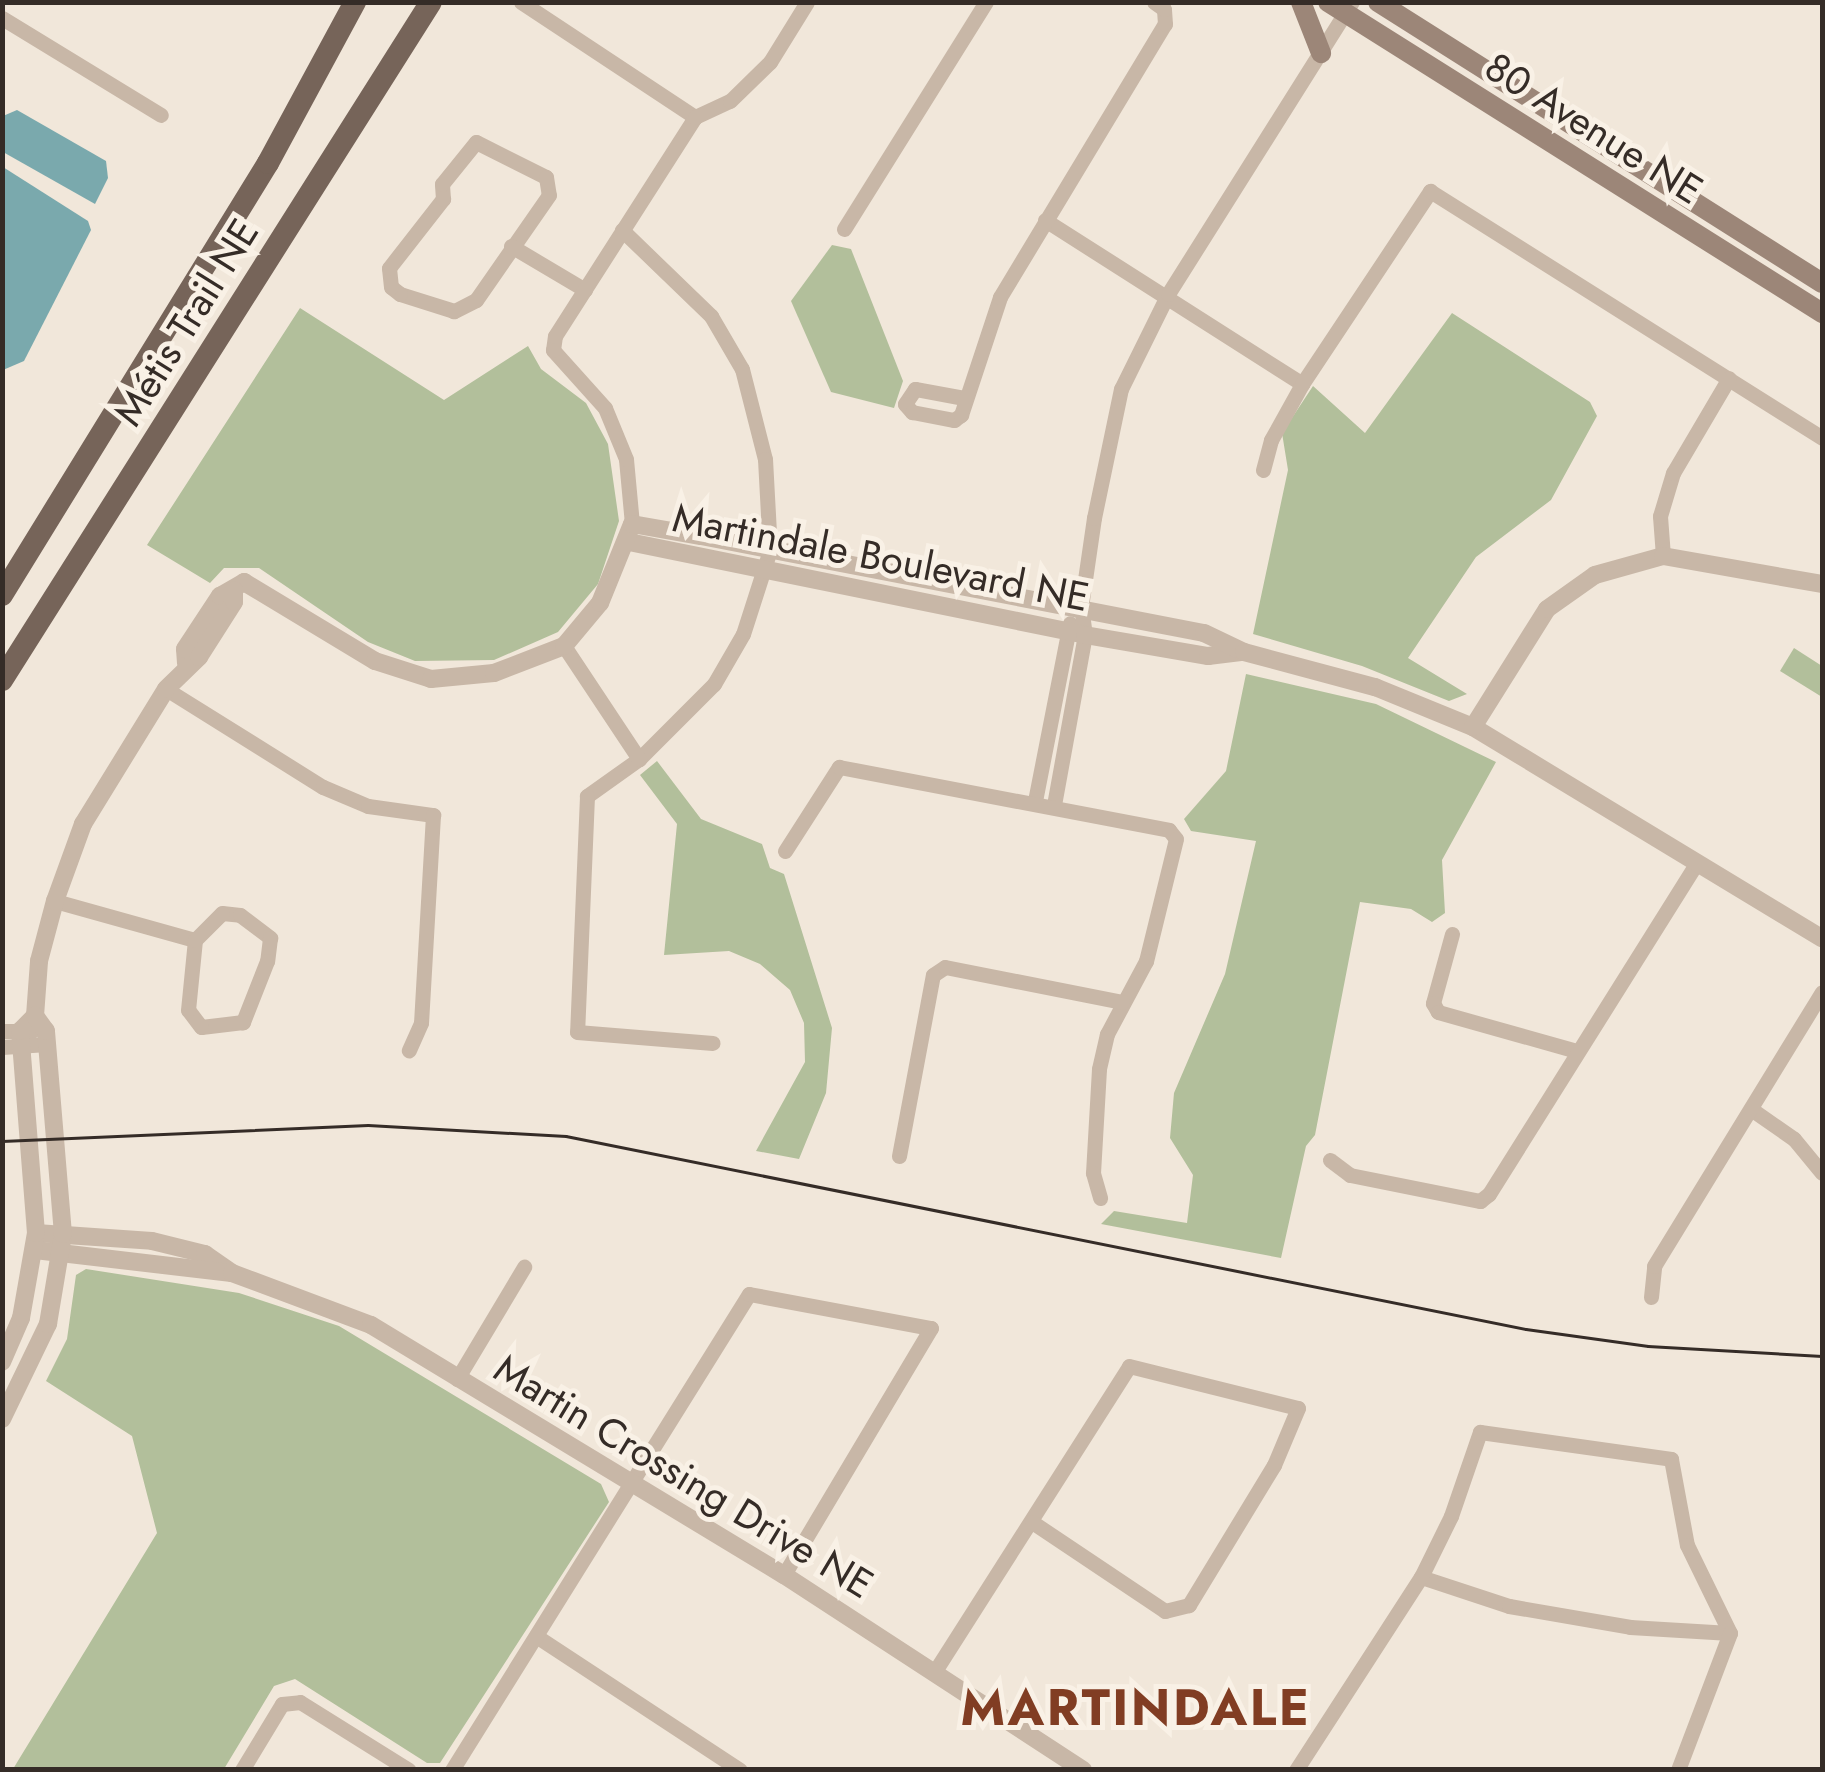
<!DOCTYPE html>
<meta charset="utf-8">
<style>
body{margin:0}
#map{position:relative;width:1825px;height:1772px;overflow:hidden;background:#f1e7da;font-family:Jost,sans-serif}
div>[style]{position:absolute}
.green>*{inset:0;background:#b2bf9b}
.water>*{inset:0;background:#7aa9ad}
.minor>*{height:15px;margin:-7.5px;padding:0 7.5px;transform-origin:7.5px;border-radius:7.5px;background:#c8b7a7}
.tertiary>*{height:18px;margin:-9px;padding:0 9px;transform-origin:9px;border-radius:9px;background:#c8b7a7}
.secondary>*{height:20px;margin:-10px;padding:0 10px;transform-origin:10px;border-radius:10px;background:#9c8678}
.primary>*{height:22px;margin:-11px;padding:0 11px;transform-origin:11px;border-radius:11px;background:#766459}
.tram>*{height:2.5px;margin:-1.25px;padding:0 1.25px;transform-origin:1.25px;border-radius:1.25px;background:#352c27}
span{translate:-50% -50%;white-space:nowrap;text-align:center;line-height:1.15;-webkit-text-stroke:10px #f9f1e6;paint-order:stroke}
.street-label{font-size:40px;color:#352c27}
.district-label{font-size:50px;color:#813d23;font-weight:700;letter-spacing:2.5px}
.frame{position:absolute;inset:0;border:5px solid #352c27;pointer-events:none}
</style>
<div id="map">
<div class="green">
<div style="clip-path:polygon(832px 245px,851px 249px,903px 381px,894px 408px,831px 392px,791px 301px)"></div>
<div style="clip-path:polygon(300px 308px,444px 400px,528px 346px,541px 369px,586px 403px,608px 444px,619px 521px,598px 584px,558px 632px,494px 660px,415px 661px,368px 642px,259px 568px,224px 568px,210px 583px,147px 545px)"></div>
<div style="clip-path:polygon(1452px 313px,1590px 402px,1597px 416px,1551px 500px,1476px 557px,1408px 658px,1467px 694px,1449px 701px,1362px 666px,1253px 634px,1288px 470px,1282px 433px,1313px 386px,1365px 433px)"></div>
<div style="clip-path:polygon(1794px 648px,1822px 666px,1822px 697px,1780px 671px)"></div>
<div style="clip-path:polygon(1246px 674px,1376px 704px,1496px 762px,1442px 860px,1445px 913px,1432px 922px,1411px 909px,1360px 902px,1315px 1135px,1306px 1146px,1281px 1258px,1101px 1224px,1114px 1211px,1187px 1223px,1193px 1175px,1170px 1138px,1174px 1093px,1225px 974px,1256px 841px,1191px 831px,1184px 819px,1226px 771px)"></div>
<div style="clip-path:polygon(657px 761px,701px 819px,762px 844px,770px 868px,784px 874px,832px 1028px,826px 1093px,799px 1159px,756px 1151px,805px 1062px,804px 1023px,790px 990px,760px 964px,729px 951px,664px 955px,677px 824px,640px 775px)"></div>
<div style="clip-path:polygon(86px 1269px,239px 1293px,339px 1326px,601px 1484px,609px 1502px,440px 1763px,427px 1763px,295px 1679px,274px 1686px,224px 1769px,13px 1769px,157px 1533px,132px 1436px,46px 1381px,67px 1339px,76px 1275px)"></div>
</div>
<div class="water">
<div style="clip-path:polygon(17px 110px,106px 161px,108px 178px,95px 204px,3px 152px,3px 116px)"></div>
<div style="clip-path:polygon(3px 167px,88px 221px,91px 230px,24px 361px,3px 370px)"></div>
</div>
<div class="minor">
<div style="left:521px;top:2px;width:209px;rotate:33.5deg"></div>
<div style="left:2px;top:18px;width:186px;rotate:31.4deg"></div>
<div style="left:476px;top:142px;width:78px;rotate:26.6deg"></div>
<div style="left:546px;top:177px;width:18px;rotate:81deg"></div>
<div style="left:549px;top:195px;width:128px;rotate:124.8deg"></div>
<div style="left:476px;top:300px;width:25px;rotate:153deg"></div>
<div style="left:454px;top:311px;width:57px;rotate:-162.5deg"></div>
<div style="left:400px;top:294px;width:11px;rotate:-142deg"></div>
<div style="left:391px;top:287px;width:19px;rotate:-96deg"></div>
<div style="left:389px;top:268px;width:88px;rotate:-52deg"></div>
<div style="left:443px;top:199px;width:15px;rotate:-94deg"></div>
<div style="left:442px;top:184px;width:54px;rotate:-51deg"></div>
<div style="left:1045px;top:220px;width:305px;rotate:32.5deg"></div>
<div style="left:844px;top:229px;width:268px;rotate:-58deg"></div>
<div style="left:622px;top:230px;width:124px;rotate:44deg"></div>
<div style="left:711px;top:316px;width:61px;rotate:59.7deg"></div>
<div style="left:742px;top:369px;width:93px;rotate:75.7deg"></div>
<div style="left:765px;top:459px;width:91px;rotate:86.9deg"></div>
<div style="left:770px;top:550px;width:88px;rotate:107.8deg"></div>
<div style="left:743px;top:634px;width:58px;rotate:120.1deg"></div>
<div style="left:714px;top:684px;width:106px;rotate:135deg"></div>
<div style="left:639px;top:759px;width:64px;rotate:144.6deg"></div>
<div style="left:587px;top:796px;width:236px;rotate:92.4deg"></div>
<div style="left:577px;top:1032px;width:136px;rotate:4.6deg"></div>
<div style="left:511px;top:246px;width:86px;rotate:30.7deg"></div>
<div style="left:964px;top:398px;width:50px;rotate:-169.6deg"></div>
<div style="left:915px;top:389px;width:18px;rotate:124deg"></div>
<div style="left:905px;top:404px;width:11px;rotate:49deg"></div>
<div style="left:912px;top:412px;width:43px;rotate:10.8deg"></div>
<div style="left:954px;top:420px;width:9px;rotate:-36deg"></div>
<div style="left:961px;top:415px;width:124px;rotate:-71.7deg"></div>
<div style="left:1000px;top:297px;width:319px;rotate:-58.9deg"></div>
<div style="left:1165px;top:24px;width:15px;rotate:-94deg"></div>
<div style="left:1164px;top:9px;width:12px;rotate:-145deg"></div>
<div style="left:1263px;top:470px;width:31px;rotate:-75deg"></div>
<div style="left:1271px;top:440px;width:64px;rotate:-61deg"></div>
<div style="left:1302px;top:384px;width:232px;rotate:-56.4deg"></div>
<div style="left:1430px;top:191px;width:463px;rotate:32.2deg"></div>
<div style="left:632px;top:524px;width:65px;rotate:-95.3deg"></div>
<div style="left:626px;top:459px;width:55px;rotate:-112.4deg"></div>
<div style="left:605px;top:408px;width:78px;rotate:-131.9deg"></div>
<div style="left:553px;top:350px;width:14px;rotate:-82deg"></div>
<div style="left:555px;top:336px;width:260px;rotate:-57.4deg"></div>
<div style="left:695px;top:117px;width:38px;rotate:-25deg"></div>
<div style="left:730px;top:101px;width:56px;rotate:-44.3deg"></div>
<div style="left:770px;top:62px;width:70px;rotate:-58.3deg"></div>
<div style="left:1663px;top:556px;width:40px;rotate:-94.3deg"></div>
<div style="left:1660px;top:516px;width:45px;rotate:-73.2deg"></div>
<div style="left:1673px;top:473px;width:110px;rotate:-59.5deg"></div>
<div style="left:564px;top:646px;width:136px;rotate:56.4deg"></div>
<div style="left:166px;top:689px;width:185px;rotate:32deg"></div>
<div style="left:323px;top:787px;width:49px;rotate:22.9deg"></div>
<div style="left:368px;top:806px;width:66px;rotate:7.9deg"></div>
<div style="left:433px;top:815px;width:208px;rotate:93.3deg"></div>
<div style="left:421px;top:1023px;width:30px;rotate:114deg"></div>
<div style="left:1035px;top:801px;width:181px;rotate:-78.9deg"></div>
<div style="left:1054px;top:805px;width:173px;rotate:-79.7deg"></div>
<div style="left:1085px;top:635px;width:28px;rotate:-98deg"></div>
<div style="left:1081px;top:607px;width:90px;rotate:-81.7deg"></div>
<div style="left:1094px;top:518px;width:132px;rotate:-78.2deg"></div>
<div style="left:1121px;top:389px;width:106px;rotate:-63.7deg"></div>
<div style="left:1168px;top:294px;width:345px;rotate:-57.8deg"></div>
<div style="left:785px;top:851px;width:100px;rotate:-57.3deg"></div>
<div style="left:839px;top:767px;width:336px;rotate:10.8deg"></div>
<div style="left:1169px;top:830px;width:11px;rotate:52deg"></div>
<div style="left:1176px;top:839px;width:126px;rotate:103.8deg"></div>
<div style="left:1146px;top:961px;width:83px;rotate:118.1deg"></div>
<div style="left:1107px;top:1034px;width:36px;rotate:103deg"></div>
<div style="left:1099px;top:1069px;width:104px;rotate:93.3deg"></div>
<div style="left:1093px;top:1173px;width:26px;rotate:74deg"></div>
<div style="left:55px;top:901px;width:145px;rotate:15.6deg"></div>
<div style="left:222px;top:913px;width:18px;rotate:6deg"></div>
<div style="left:240px;top:915px;width:38px;rotate:37deg"></div>
<div style="left:270px;top:938px;width:23px;rotate:97deg"></div>
<div style="left:267px;top:961px;width:66px;rotate:111.5deg"></div>
<div style="left:243px;top:1022px;width:42px;rotate:173.2deg"></div>
<div style="left:201px;top:1027px;width:21px;rotate:-127deg"></div>
<div style="left:188px;top:1010px;width:70px;rotate:-84.3deg"></div>
<div style="left:195px;top:940px;width:38px;rotate:-45deg"></div>
<div style="left:1452px;top:934px;width:72px;rotate:105.4deg"></div>
<div style="left:1433px;top:1003px;width:10px;rotate:61deg"></div>
<div style="left:1438px;top:1012px;width:144px;rotate:15.7deg"></div>
<div style="left:2px;top:1031px;width:30px"></div>
<div style="left:2px;top:1047px;width:45px;rotate:-3.8deg"></div>
<div style="left:1751px;top:1109px;width:52px;rotate:34.9deg"></div>
<div style="left:1794px;top:1139px;width:44px;rotate:50.5deg"></div>
<div style="left:899px;top:1156px;width:184px;rotate:-79.4deg"></div>
<div style="left:933px;top:975px;width:14px;rotate:-34deg"></div>
<div style="left:945px;top:967px;width:180px;rotate:11.2deg"></div>
<div style="left:1330px;top:1160px;width:25px;rotate:37deg"></div>
<div style="left:1350px;top:1175px;width:133px;rotate:11.3deg"></div>
<div style="left:1480px;top:1201px;width:11px;rotate:-38deg"></div>
<div style="left:1489px;top:1194px;width:392px;rotate:-57.9deg"></div>
<div style="left:1651px;top:1297px;width:31px;rotate:-84deg"></div>
<div style="left:1654px;top:1266px;width:321px;rotate:-58.5deg"></div>
<div style="left:457px;top:1379px;width:131px;rotate:-59.1deg"></div>
<div style="left:1421px;top:1577px;width:93px;rotate:18.2deg"></div>
<div style="left:1509px;top:1606px;width:123px;rotate:9.8deg"></div>
<div style="left:1630px;top:1627px;width:100px;rotate:3.4deg"></div>
<div style="left:536px;top:1636px;width:244px;rotate:33.3deg"></div>
<div style="left:935px;top:1671px;width:361px;rotate:-57.5deg"></div>
<div style="left:1129px;top:1366px;width:174px;rotate:14deg"></div>
<div style="left:1298px;top:1408px;width:62px;rotate:112.8deg"></div>
<div style="left:1274px;top:1465px;width:164px;rotate:121.3deg"></div>
<div style="left:1189px;top:1605px;width:25px;rotate:166deg"></div>
<div style="left:1165px;top:1611px;width:160px;rotate:-146.2deg"></div>
<div style="left:242px;top:1770px;width:77px;rotate:-58.8deg"></div>
<div style="left:282px;top:1704px;width:18px;rotate:-6deg"></div>
<div style="left:300px;top:1702px;width:128px;rotate:32deg"></div>
<div style="left:452px;top:1770px;width:561px;rotate:-58.04deg"></div>
<div style="left:749px;top:1294px;width:185px;rotate:10.6deg"></div>
<div style="left:931px;top:1328px;width:287px;rotate:120.8deg"></div>
<div style="left:1296px;top:1770px;width:230px;rotate:-57.1deg"></div>
<div style="left:1421px;top:1577px;width:68px;rotate:-63.8deg"></div>
<div style="left:1451px;top:1516px;width:89px;rotate:-71deg"></div>
<div style="left:1480px;top:1432px;width:193px;rotate:8deg"></div>
<div style="left:1671px;top:1459px;width:87px;rotate:79.5deg"></div>
<div style="left:1687px;top:1545px;width:98px;rotate:64deg"></div>
<div style="left:1730px;top:1633px;width:147px;rotate:110.8deg"></div>
</div>
<div class="tertiary">
<div style="left:629px;top:542px;width:465px;rotate:11.5deg"></div>
<div style="left:1085px;top:635px;width:125px;rotate:9.7deg"></div>
<div style="left:1208px;top:656px;width:35px;rotate:-7deg"></div>
<div style="left:186px;top:663px;width:14px;rotate:-94deg"></div>
<div style="left:185px;top:649px;width:64px;rotate:-56.6deg"></div>
<div style="left:220px;top:596px;width:28px;rotate:-30deg"></div>
<div style="left:244px;top:582px;width:153px;rotate:31.1deg"></div>
<div style="left:375px;top:661px;width:59px;rotate:17.8deg"></div>
<div style="left:431px;top:679px;width:63px;rotate:-5.4deg"></div>
<div style="left:494px;top:673px;width:75px;rotate:-21.1deg"></div>
<div style="left:564px;top:646px;width:56px;rotate:-50.1deg"></div>
<div style="left:600px;top:603px;width:85px;rotate:-67.9deg"></div>
<div style="left:632px;top:524px;width:70px;rotate:9.9deg"></div>
<div style="left:701px;top:536px;width:512px;rotate:10.92deg"></div>
<div style="left:1204px;top:633px;width:44px;rotate:25.4deg"></div>
<div style="left:1244px;top:652px;width:136px;rotate:15deg"></div>
<div style="left:1375px;top:687px;width:106px;rotate:22.2deg"></div>
<div style="left:1473px;top:727px;width:408px;rotate:31.2deg"></div>
<div style="left:1473px;top:727px;width:139px;rotate:-57.9deg"></div>
<div style="left:1547px;top:609px;width:59px;rotate:-35.3deg"></div>
<div style="left:1595px;top:575px;width:71px;rotate:-15.6deg"></div>
<div style="left:1663px;top:556px;width:161px;rotate:10deg"></div>
<div style="left:36px;top:1233px;width:116px;rotate:3.9deg"></div>
<div style="left:152px;top:1241px;width:55px;rotate:13.8deg"></div>
<div style="left:205px;top:1254px;width:33px;rotate:35deg"></div>
<div style="left:35px;top:1250px;width:198px;rotate:6.7deg"></div>
<div style="left:232px;top:1273px;width:148px;rotate:20.5deg"></div>
<div style="left:371px;top:1325px;width:483px;rotate:31.2deg"></div>
<div style="left:784px;top:1575px;width:357px;rotate:33.1deg"></div>
<div style="left:2px;top:1362px;width:48px;rotate:-66.6deg"></div>
<div style="left:21px;top:1318px;width:86px;rotate:-80deg"></div>
<div style="left:36px;top:1233px;width:203px;rotate:-94.5deg"></div>
<div style="left:20px;top:1031px;width:21px;rotate:-45deg"></div>
<div style="left:35px;top:1016px;width:55px;rotate:-85.8deg"></div>
<div style="left:39px;top:961px;width:62px;rotate:-75.1deg"></div>
<div style="left:55px;top:901px;width:82px;rotate:-70deg"></div>
<div style="left:83px;top:824px;width:158px;rotate:-58.4deg"></div>
<div style="left:166px;top:689px;width:46px;rotate:-44.1deg"></div>
<div style="left:199px;top:657px;width:65px;rotate:-57.5deg"></div>
<div style="left:234px;top:602px;width:12px;rotate:-90deg"></div>
<div style="left:2px;top:1419px;width:106px;rotate:-64.2deg"></div>
<div style="left:48px;top:1324px;width:91px;rotate:-80.5deg"></div>
<div style="left:63px;top:1234px;width:204px;rotate:-94.8deg"></div>
<div style="left:46px;top:1031px;width:19px;rotate:-126deg"></div>
</div>
<div class="secondary">
<div style="left:1301px;top:2px;width:55px;rotate:68.6deg"></div>
<div style="left:1328px;top:2px;width:584px;rotate:32.19deg"></div>
<div style="left:1378px;top:2px;width:525px;rotate:32.33deg"></div>
</div>
<div class="primary">
<div style="left:2px;top:595px;width:507px;rotate:-58.38deg"></div>
<div style="left:268px;top:163px;width:183px;rotate:-61.6deg"></div>
<div style="left:2px;top:680px;width:802px;rotate:-57.68deg"></div>
</div>
<div class="tram">
<div style="left:2px;top:1141px;width:366px;rotate:-2.5deg"></div>
<div style="left:368px;top:1125px;width:198px;rotate:3.2deg"></div>
<div style="left:566px;top:1136px;width:979px;rotate:11.37deg"></div>
<div style="left:1526px;top:1329px;width:123px;rotate:7.9deg"></div>
<div style="left:1648px;top:1346px;width:174px;rotate:3.3deg"></div>
</div>
<div class="street-label">
<span style="left:1594px;top:128px;rotate:32deg">80 Avenue NE</span>
<span style="left:186px;top:322px;rotate:-58deg">Métis Trail NE</span>
<span style="left:881px;top:557px;rotate:11deg">Martindale Boulevard NE</span>
<span style="left:684px;top:1476px;rotate:31deg">Martin Crossing Drive NE</span>
</div>
<div class="district-label">
<span style="left:1136px;top:1708px">MARTINDALE</span>
</div>
<div class="frame"></div>
</div>
